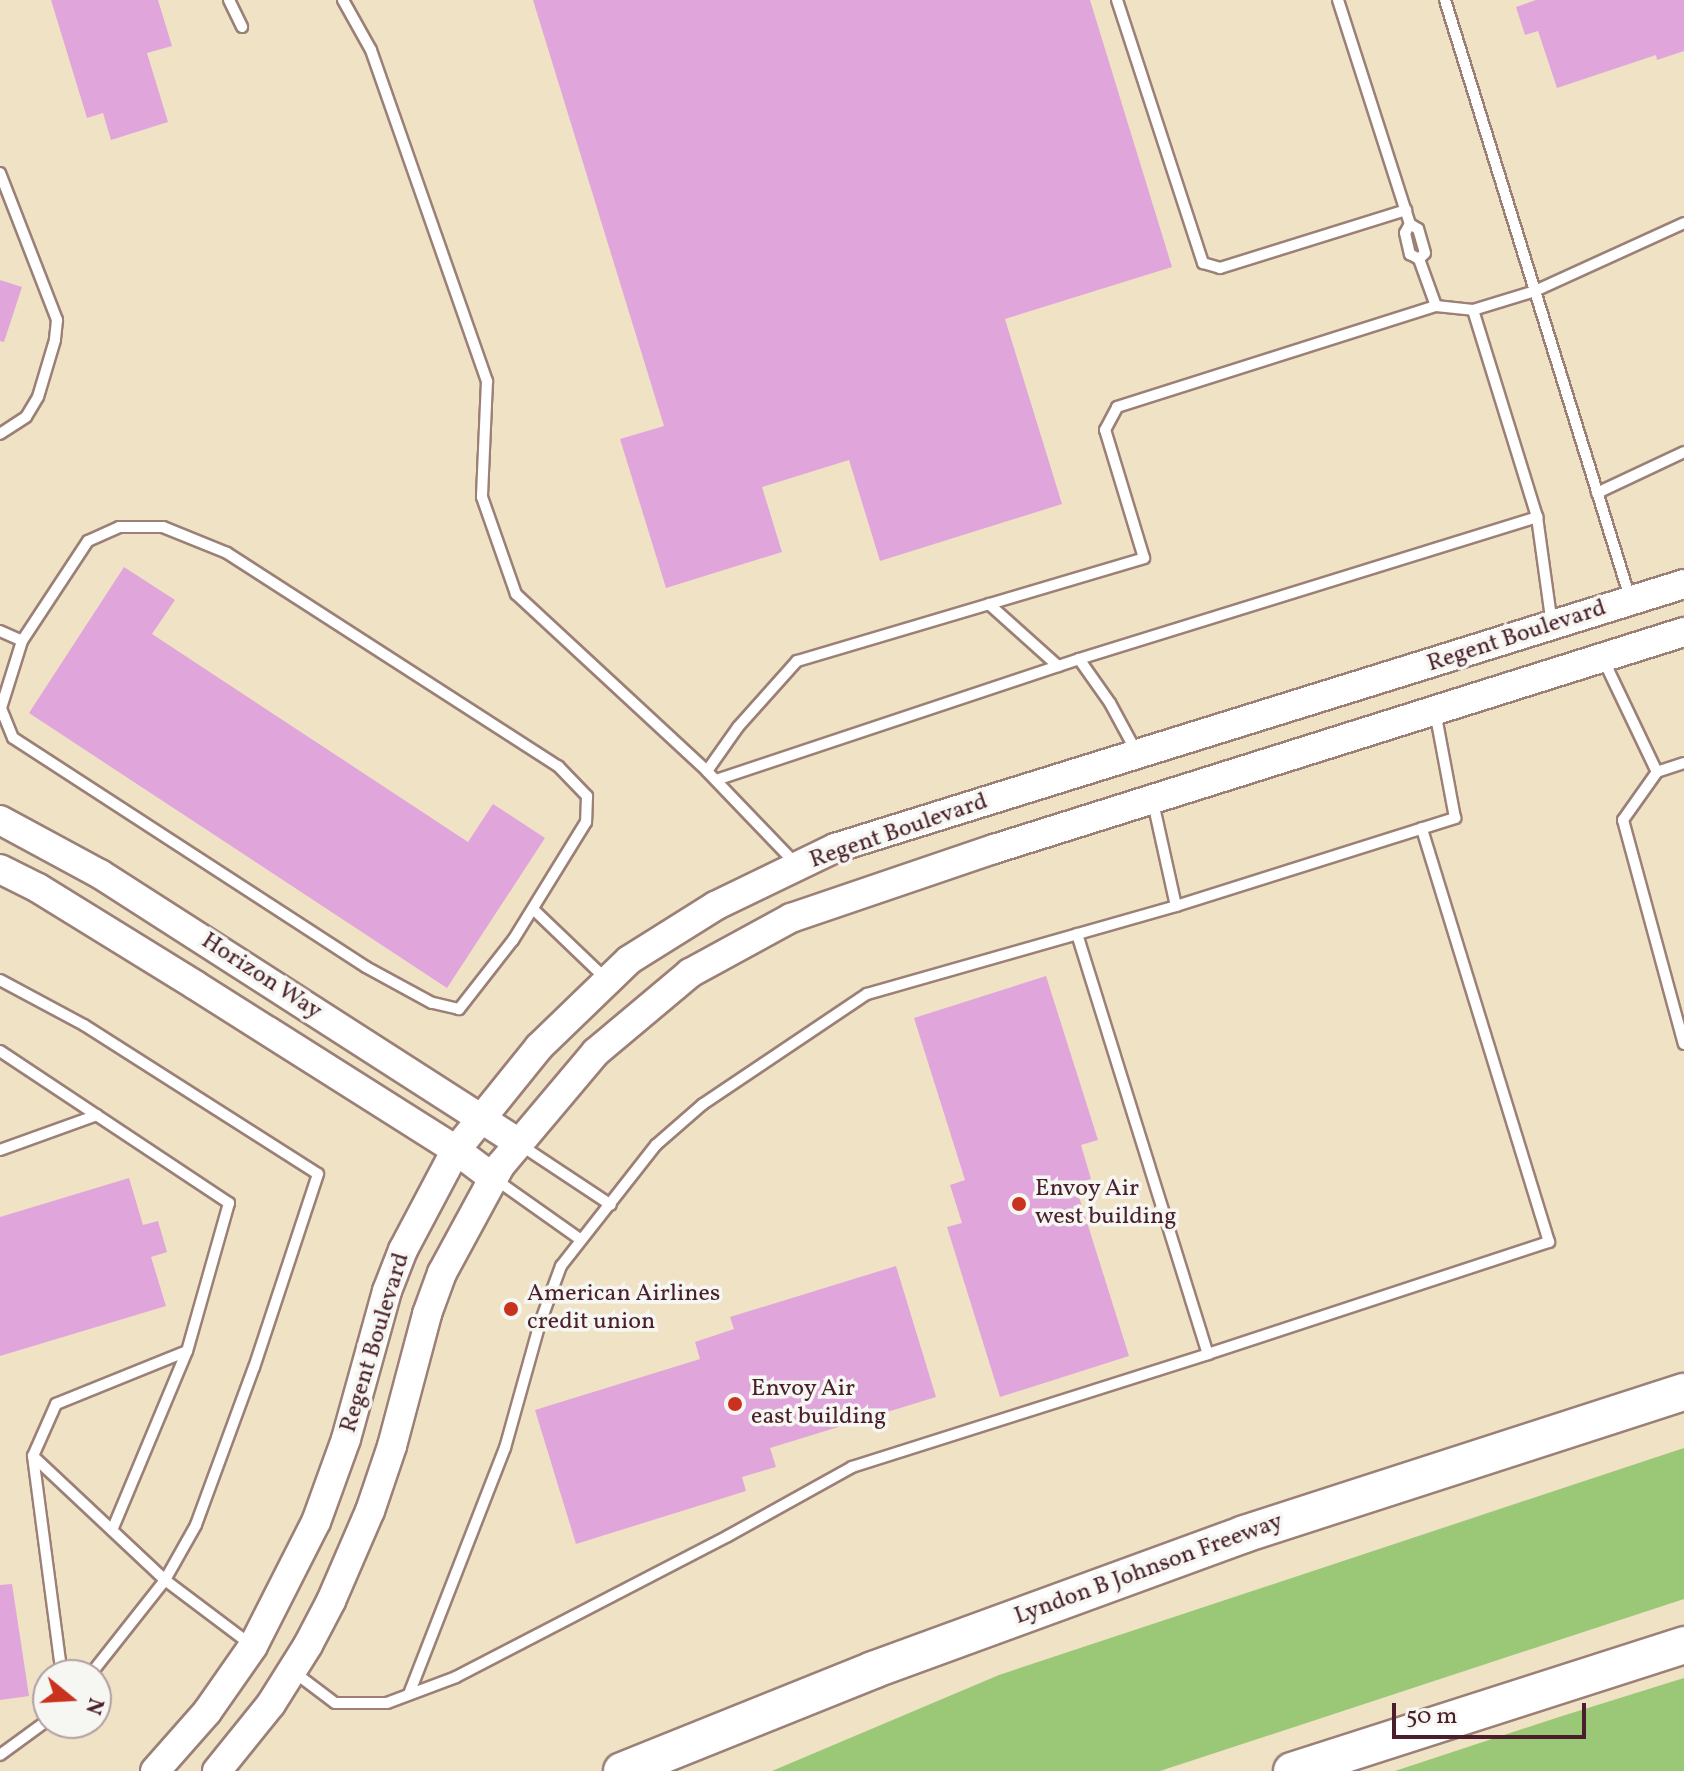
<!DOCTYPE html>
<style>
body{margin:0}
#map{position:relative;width:1684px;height:1771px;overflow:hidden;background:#efe2c5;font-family:Vollkorn,serif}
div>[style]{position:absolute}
.green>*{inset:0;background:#9ac876}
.building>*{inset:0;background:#e0a6db}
.roads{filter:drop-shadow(2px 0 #9c8078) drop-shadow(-2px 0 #9c8078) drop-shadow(0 2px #9c8078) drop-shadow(0 -2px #9c8078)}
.lane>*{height:10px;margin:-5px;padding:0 5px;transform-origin:5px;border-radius:5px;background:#fff}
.secondary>*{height:28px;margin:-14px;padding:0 14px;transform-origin:14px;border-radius:14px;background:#fff}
.highway>*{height:36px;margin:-18px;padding:0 18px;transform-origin:18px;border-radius:18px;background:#fff}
.dots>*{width:22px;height:22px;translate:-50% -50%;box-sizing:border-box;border:4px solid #f6f6f2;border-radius:50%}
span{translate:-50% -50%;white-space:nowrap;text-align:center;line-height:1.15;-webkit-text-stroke:7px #f6f6f2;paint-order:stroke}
.street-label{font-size:24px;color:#4a1f2b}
.poi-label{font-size:24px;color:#4a1f2b}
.left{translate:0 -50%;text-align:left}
.north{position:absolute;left:32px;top:1659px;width:80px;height:80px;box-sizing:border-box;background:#f6f6f2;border:2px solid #b1a0a2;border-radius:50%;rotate:108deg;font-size:22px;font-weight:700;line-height:32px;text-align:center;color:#4a1f2b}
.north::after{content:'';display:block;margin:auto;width:28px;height:36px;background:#c8321e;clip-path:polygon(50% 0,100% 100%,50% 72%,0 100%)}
.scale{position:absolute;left:1392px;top:1703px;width:194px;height:36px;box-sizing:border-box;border:4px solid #4a1f2b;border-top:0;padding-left:10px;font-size:24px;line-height:28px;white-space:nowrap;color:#4a1f2b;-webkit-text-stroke:6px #f6f6f2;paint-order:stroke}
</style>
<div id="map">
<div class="green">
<div style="clip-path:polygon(1684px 1448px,1684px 1599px,1160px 1771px,772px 1771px,999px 1675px)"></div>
<div style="clip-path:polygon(1684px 1678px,1684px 1771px,1395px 1771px,1559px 1717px)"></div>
</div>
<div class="building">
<div style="clip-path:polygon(51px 0,158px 0,172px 46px,147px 53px,168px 122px,111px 140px,103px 113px,87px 118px)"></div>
<div style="clip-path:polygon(533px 0,1090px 0,1172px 267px,1005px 319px,1062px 504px,880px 561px,849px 460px,762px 487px,782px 552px,666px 588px,620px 439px,664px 426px)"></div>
<div style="clip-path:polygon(1536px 0,1684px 0,1684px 51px,1657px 60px,1656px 55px,1557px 88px,1538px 31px,1525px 35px,1516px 7px)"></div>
<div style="clip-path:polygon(0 280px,22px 287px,4px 342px,0 341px)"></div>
<div style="clip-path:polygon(124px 567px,175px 600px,152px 634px,468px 842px,493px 804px,545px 838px,447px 988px,29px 713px)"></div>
<div style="clip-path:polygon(1046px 976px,1098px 1140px,1081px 1145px,1091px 1179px,1075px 1184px,1129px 1356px,1000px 1397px,947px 1227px,962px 1223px,950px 1185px,965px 1180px,914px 1018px)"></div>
<div style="clip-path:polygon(129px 1178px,143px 1225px,158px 1221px,167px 1252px,151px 1257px,166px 1306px,0 1356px,0 1217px)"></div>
<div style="clip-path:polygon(896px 1266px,936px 1397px,770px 1448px,776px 1467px,742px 1477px,746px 1491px,576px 1544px,535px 1410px,700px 1359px,695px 1342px,734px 1329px,730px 1317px)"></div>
<div style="clip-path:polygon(12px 1584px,29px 1696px,0 1700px,0 1585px)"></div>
</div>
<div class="roads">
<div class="lane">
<div style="left:229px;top:0;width:30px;rotate:64deg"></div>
<div style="left:343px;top:0;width:57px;rotate:60.8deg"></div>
<div style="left:371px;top:50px;width:351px;rotate:70.7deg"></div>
<div style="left:487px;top:381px;width:116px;rotate:92.5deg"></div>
<div style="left:482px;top:497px;width:103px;rotate:70.7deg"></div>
<div style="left:516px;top:594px;width:260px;rotate:42.8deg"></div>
<div style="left:1117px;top:0;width:277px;rotate:71.9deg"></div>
<div style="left:1203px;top:263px;width:18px;rotate:16deg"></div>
<div style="left:1220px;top:268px;width:195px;rotate:-17.3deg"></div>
<div style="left:1338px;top:0;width:235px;rotate:72.2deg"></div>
<div style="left:1445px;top:0;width:626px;rotate:72.81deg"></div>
<div style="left:0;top:173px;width:158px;rotate:68.8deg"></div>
<div style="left:57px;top:320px;width:20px;rotate:96deg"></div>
<div style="left:55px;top:340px;width:59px;rotate:106.6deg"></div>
<div style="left:38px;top:397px;width:23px;rotate:121deg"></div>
<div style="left:26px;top:417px;width:31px;rotate:147deg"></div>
<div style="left:1419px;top:259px;width:8px;rotate:-45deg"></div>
<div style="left:1425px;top:253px;width:25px;rotate:-106deg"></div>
<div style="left:1418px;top:229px;width:9px;rotate:-148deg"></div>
<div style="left:1410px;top:224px;width:10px;rotate:119deg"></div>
<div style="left:1405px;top:233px;width:22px;rotate:77deg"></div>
<div style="left:1410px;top:254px;width:10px;rotate:29deg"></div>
<div style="left:1419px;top:259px;width:50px;rotate:70.1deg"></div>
<div style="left:1473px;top:310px;width:65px;rotate:-17deg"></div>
<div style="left:1535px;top:291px;width:164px;rotate:-24.5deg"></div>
<div style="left:1597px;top:493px;width:96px;rotate:-25.2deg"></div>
<div style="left:119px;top:527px;width:44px"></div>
<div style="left:163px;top:527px;width:69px;rotate:22.1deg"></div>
<div style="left:227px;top:553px;width:394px;rotate:32.8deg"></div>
<div style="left:558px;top:766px;width:42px;rotate:46deg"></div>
<div style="left:587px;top:796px;width:26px;rotate:92deg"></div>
<div style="left:586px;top:822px;width:139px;rotate:121.7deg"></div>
<div style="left:513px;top:940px;width:88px;rotate:128deg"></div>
<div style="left:459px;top:1009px;width:28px;rotate:-167deg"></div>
<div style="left:432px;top:1003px;width:75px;rotate:-151.4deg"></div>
<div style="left:366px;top:967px;width:421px;rotate:-147deg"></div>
<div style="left:13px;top:738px;width:32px;rotate:-112deg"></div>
<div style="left:1px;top:708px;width:70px;rotate:-72.6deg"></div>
<div style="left:22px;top:641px;width:120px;rotate:-56.6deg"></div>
<div style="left:88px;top:541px;width:34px;rotate:-24deg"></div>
<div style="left:989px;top:604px;width:93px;rotate:41.9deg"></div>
<div style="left:0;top:631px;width:24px;rotate:24deg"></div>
<div style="left:1079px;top:659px;width:480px;rotate:-17.2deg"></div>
<div style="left:1604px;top:661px;width:123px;rotate:64.5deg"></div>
<div style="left:1684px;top:763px;width:28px;rotate:162deg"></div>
<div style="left:1657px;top:772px;width:59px;rotate:125.3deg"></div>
<div style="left:1623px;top:820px;width:232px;rotate:74.8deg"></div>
<div style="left:716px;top:780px;width:383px;rotate:-18.4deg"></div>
<div style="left:1079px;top:659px;width:54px;rotate:54.8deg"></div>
<div style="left:1110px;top:703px;width:57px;rotate:61.6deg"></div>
<div style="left:797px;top:865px;width:130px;rotate:-133.8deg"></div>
<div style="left:707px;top:771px;width:54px;rotate:-54.8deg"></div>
<div style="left:738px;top:727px;width:89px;rotate:-48.2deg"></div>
<div style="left:797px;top:661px;width:362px;rotate:-16.5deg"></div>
<div style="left:1144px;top:558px;width:134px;rotate:-106.9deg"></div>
<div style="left:1105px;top:430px;width:26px;rotate:-62deg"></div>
<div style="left:1117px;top:407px;width:335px;rotate:-17.6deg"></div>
<div style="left:1436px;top:306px;width:37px;rotate:6deg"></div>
<div style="left:1473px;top:310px;width:217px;rotate:72.8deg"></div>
<div style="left:1537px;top:517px;width:109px;rotate:82.1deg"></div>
<div style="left:1176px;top:906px;width:293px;rotate:-17.5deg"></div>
<div style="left:1455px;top:818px;width:109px;rotate:-100.6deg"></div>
<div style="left:533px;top:909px;width:101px;rotate:43.8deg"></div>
<div style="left:1077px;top:934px;width:440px;rotate:72.7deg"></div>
<div style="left:1208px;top:1354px;width:359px;rotate:-18.2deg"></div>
<div style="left:1549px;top:1242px;width:433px;rotate:-107.1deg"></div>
<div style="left:0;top:980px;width:95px;rotate:28.2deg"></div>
<div style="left:84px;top:1025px;width:277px;rotate:32.5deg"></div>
<div style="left:318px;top:1174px;width:203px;rotate:108.3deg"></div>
<div style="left:254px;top:1367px;width:168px;rotate:110.2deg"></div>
<div style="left:196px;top:1525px;width:63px;rotate:119.4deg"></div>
<div style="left:165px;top:1580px;width:106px;rotate:37deg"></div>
<div style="left:0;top:1051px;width:275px;rotate:33.6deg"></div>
<div style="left:229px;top:1203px;width:154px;rotate:105.8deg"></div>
<div style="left:519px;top:1144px;width:110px;rotate:33.5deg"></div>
<div style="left:0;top:1150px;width:103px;rotate:-19.8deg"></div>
<div style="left:495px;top:1179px;width:105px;rotate:35.3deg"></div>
<div style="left:33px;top:1456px;width:221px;rotate:82.5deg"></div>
<div style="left:294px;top:1672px;width:51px;rotate:37.1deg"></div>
<div style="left:335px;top:1703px;width:52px"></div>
<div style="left:387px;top:1703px;width:74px;rotate:-20.6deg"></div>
<div style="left:456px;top:1677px;width:306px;rotate:-27.4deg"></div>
<div style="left:728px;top:1536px;width:142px;rotate:-29.1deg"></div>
<div style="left:852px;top:1467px;width:374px;rotate:-17.6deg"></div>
<div style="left:90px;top:1675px;width:121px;rotate:-51.7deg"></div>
<div style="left:165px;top:1580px;width:181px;rotate:-136.8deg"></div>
<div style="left:33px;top:1456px;width:57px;rotate:-66.1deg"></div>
<div style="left:56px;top:1404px;width:141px;rotate:-22deg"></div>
<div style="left:187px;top:1351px;width:192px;rotate:112.7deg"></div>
<div style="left:409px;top:1694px;width:264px;rotate:-68.7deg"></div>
<div style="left:505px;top:1448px;width:130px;rotate:-74.4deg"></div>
<div style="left:540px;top:1323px;width:61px;rotate:-69.8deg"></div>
<div style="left:561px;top:1266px;width:154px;rotate:-51.9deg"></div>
<div style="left:656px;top:1145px;width:62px;rotate:-41.1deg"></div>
<div style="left:703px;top:1104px;width:197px;rotate:-33.9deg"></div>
<div style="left:867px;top:994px;width:321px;rotate:-15.9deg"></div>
<div style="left:1176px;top:906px;width:107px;rotate:-102.5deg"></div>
<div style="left:0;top:1755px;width:59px;rotate:-36.1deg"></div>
</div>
<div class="secondary">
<div style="left:0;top:820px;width:114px;rotate:28.4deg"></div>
<div style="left:100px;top:874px;width:496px;rotate:32.7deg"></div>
<div style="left:0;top:869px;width:42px;rotate:26.6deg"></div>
<div style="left:38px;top:888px;width:185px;rotate:31.7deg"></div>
<div style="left:195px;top:985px;width:309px;rotate:32.3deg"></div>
<div style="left:456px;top:1150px;width:46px;rotate:37.1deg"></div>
<div style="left:155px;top:1771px;width:79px;rotate:-48.6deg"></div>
<div style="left:207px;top:1712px;width:80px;rotate:-55.1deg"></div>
<div style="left:253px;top:1646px;width:139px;rotate:-63.1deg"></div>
<div style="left:316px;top:1522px;width:88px;rotate:-70.1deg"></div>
<div style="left:346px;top:1439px;width:154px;rotate:-74.5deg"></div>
<div style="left:387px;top:1291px;width:44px;rotate:-68.7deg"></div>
<div style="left:403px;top:1250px;width:113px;rotate:-62.1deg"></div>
<div style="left:456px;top:1150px;width:132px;rotate:-51.1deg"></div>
<div style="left:539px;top:1047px;width:125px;rotate:-44deg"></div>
<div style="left:629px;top:960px;width:102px;rotate:-32.1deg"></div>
<div style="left:715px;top:906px;width:133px;rotate:-25.8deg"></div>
<div style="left:835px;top:848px;width:889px;rotate:-17.27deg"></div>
<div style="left:217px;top:1771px;width:86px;rotate:-51.1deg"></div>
<div style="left:271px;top:1704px;width:70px;rotate:-57.9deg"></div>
<div style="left:308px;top:1645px;width:50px;rotate:-62.4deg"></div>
<div style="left:331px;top:1601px;width:98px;rotate:-66.6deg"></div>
<div style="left:370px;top:1511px;width:69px;rotate:-71.3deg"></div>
<div style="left:392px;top:1446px;width:137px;rotate:-75.1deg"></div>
<div style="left:427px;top:1314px;width:44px;rotate:-69.9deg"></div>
<div style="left:442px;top:1273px;width:122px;rotate:-61.5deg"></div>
<div style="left:500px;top:1166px;width:149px;rotate:-49.9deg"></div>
<div style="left:596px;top:1052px;width:123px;rotate:-40deg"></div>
<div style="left:690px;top:973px;width:115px;rotate:-28.6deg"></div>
<div style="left:791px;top:918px;width:214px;rotate:-18.8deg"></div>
<div style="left:994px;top:849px;width:723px;rotate:-17.46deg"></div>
</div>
<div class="highway">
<div style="left:622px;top:1771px;width:271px;rotate:-21.9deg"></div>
<div style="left:873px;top:1670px;width:395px;rotate:-20.1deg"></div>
<div style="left:1244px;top:1534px;width:462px;rotate:-17.9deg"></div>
<div style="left:1292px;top:1771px;width:412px;rotate:-17.8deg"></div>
</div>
</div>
<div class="dots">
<div style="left:1019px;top:1204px;background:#c8321e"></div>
<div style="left:511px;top:1309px;background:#c8321e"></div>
<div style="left:735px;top:1404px;background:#c8321e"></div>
</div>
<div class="street-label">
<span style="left:1517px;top:637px;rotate:-18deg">Regent Boulevard</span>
<span style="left:899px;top:832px;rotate:-19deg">Regent Boulevard</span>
<span style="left:261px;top:977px;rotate:33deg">Horizon Way</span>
<span style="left:376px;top:1343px;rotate:-73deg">Regent Boulevard</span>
<span style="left:1149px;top:1570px;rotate:-20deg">Lyndon B Johnson Freeway</span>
</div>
<div class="poi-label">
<span class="left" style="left:1035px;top:1204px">Envoy Air<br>west building</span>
<span class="left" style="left:527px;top:1309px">American Airlines<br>credit union</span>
<span class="left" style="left:751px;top:1404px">Envoy Air<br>east building</span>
</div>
<div class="north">N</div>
<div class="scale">50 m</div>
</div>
